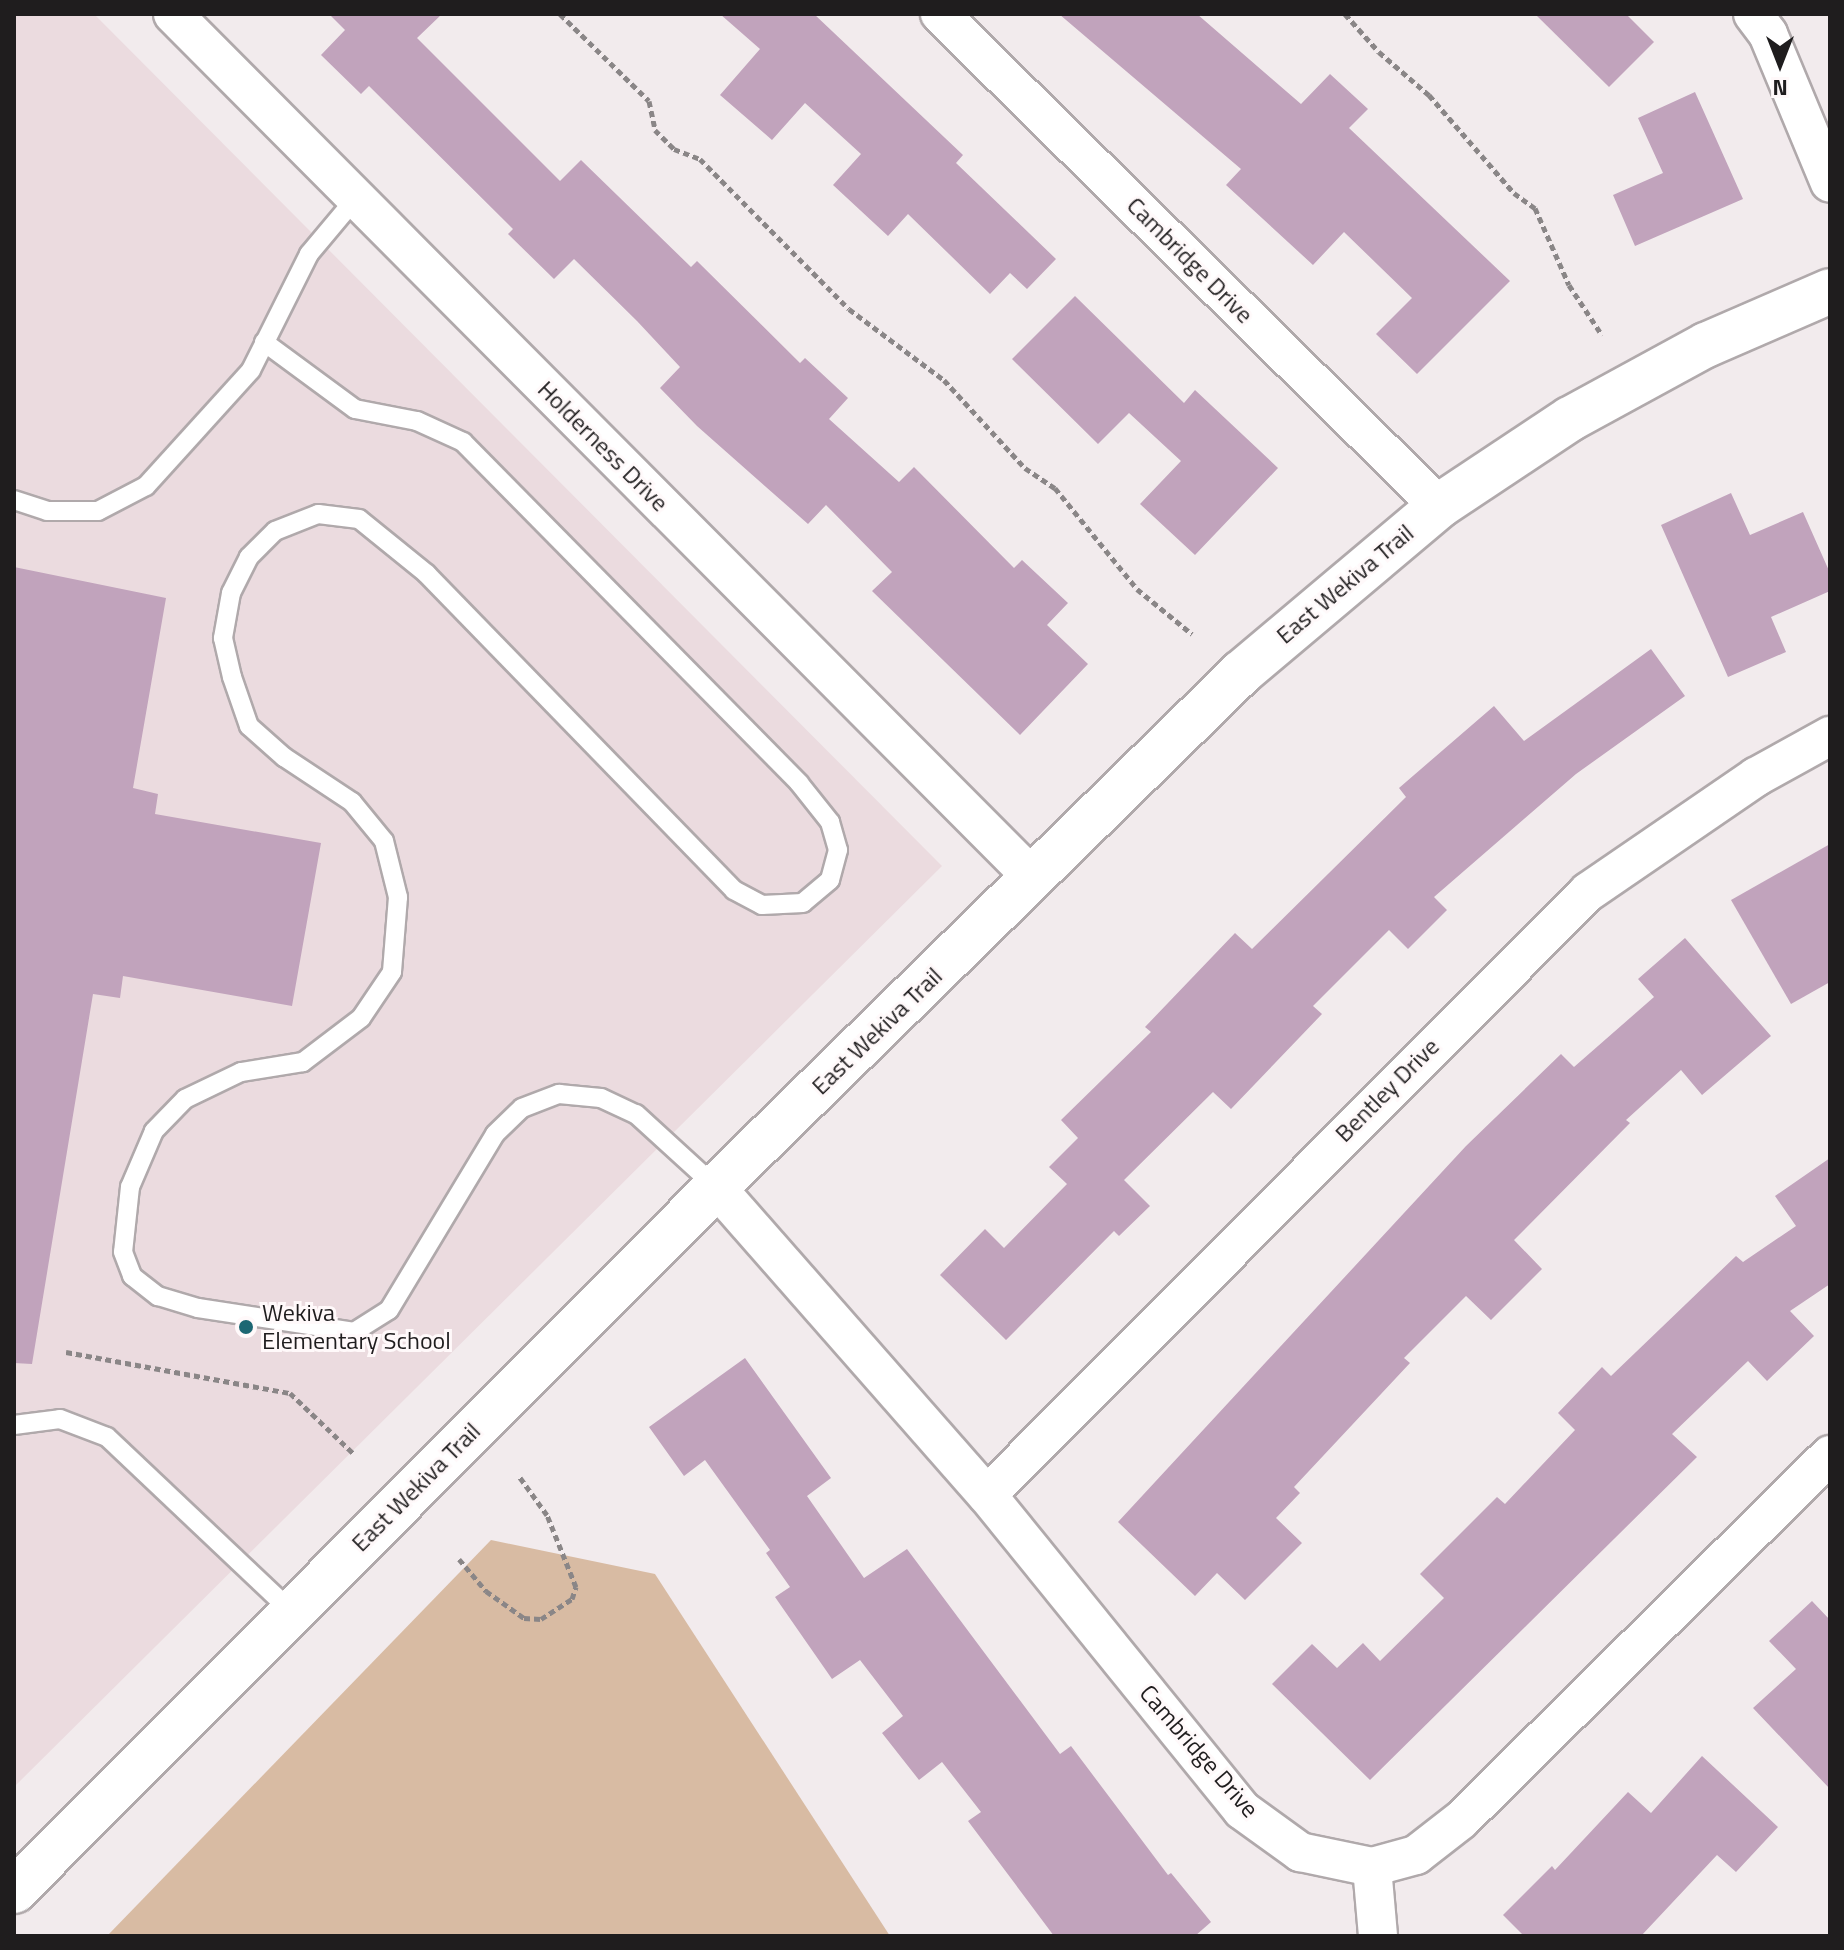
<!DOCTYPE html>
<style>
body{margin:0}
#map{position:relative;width:1844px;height:1950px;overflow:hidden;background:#f2ebed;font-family:"Titillium Web",sans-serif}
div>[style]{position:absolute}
.built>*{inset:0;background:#ebdbdf}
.green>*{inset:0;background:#d8bba3}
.building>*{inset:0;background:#c1a3bc}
.path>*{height:5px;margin-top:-2.5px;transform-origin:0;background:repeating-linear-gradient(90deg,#8a8687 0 6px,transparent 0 10px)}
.roads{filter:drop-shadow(2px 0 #b0a9ab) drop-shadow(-2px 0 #b0a9ab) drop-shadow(0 2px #b0a9ab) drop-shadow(0 -2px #b0a9ab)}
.lane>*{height:18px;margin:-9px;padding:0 9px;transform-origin:9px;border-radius:9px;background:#fff}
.street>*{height:38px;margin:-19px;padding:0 19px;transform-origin:19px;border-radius:19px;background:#fff}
.secondary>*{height:44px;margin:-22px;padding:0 22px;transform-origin:22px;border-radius:22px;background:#fff}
.dots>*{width:22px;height:22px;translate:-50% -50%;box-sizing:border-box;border:4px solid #fff9fa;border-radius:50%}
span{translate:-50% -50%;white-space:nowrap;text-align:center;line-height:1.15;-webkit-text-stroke:6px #fff9fa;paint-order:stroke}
.street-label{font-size:24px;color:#1f1d1e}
.poi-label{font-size:24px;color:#1f1d1e}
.left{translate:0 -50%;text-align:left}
.frame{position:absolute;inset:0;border:16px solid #1f1d1e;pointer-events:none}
.north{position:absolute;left:1740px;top:24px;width:80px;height:80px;-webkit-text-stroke:6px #fff9fa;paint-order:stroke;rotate:180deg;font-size:22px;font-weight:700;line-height:32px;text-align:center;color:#1f1d1e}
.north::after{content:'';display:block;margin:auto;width:28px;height:36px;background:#1f1d1e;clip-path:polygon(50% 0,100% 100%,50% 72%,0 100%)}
</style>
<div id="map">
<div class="built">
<div style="clip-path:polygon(14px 14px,94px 14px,942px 866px,14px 1787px)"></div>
</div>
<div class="green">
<div style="clip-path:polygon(491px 1540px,655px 1574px,890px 1936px,107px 1936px)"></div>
</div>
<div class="building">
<div style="clip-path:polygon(329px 14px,442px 14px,417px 38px,560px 181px,581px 160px,691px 267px,697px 261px,800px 363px,805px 358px,848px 398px,829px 419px,899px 482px,914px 467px,1014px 568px,1022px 560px,1068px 603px,1047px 625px,1088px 664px,1020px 735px,872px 591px,892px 572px,826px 505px,808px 524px,697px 426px,660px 388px,680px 367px,637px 321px,574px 259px,554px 279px,508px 234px,513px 229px,369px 86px,361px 94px,321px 55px,345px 30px)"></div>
<div style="clip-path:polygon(720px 14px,814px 14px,963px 155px,956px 163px,1056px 259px,1027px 289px,1010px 273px,990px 294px,908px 214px,888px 236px,833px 185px,861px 154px,805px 103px,772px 140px,720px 95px,760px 49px)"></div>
<div style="clip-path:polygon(1059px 14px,1197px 14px,1301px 104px,1330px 74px,1368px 109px,1349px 128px,1510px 281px,1417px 374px,1376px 334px,1412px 298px,1344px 232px,1313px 265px,1226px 185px,1241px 169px)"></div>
<div style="clip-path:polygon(1535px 14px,1626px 14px,1654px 42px,1609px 87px)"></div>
<div style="clip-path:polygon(1695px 92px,1743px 199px,1635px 246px,1613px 195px,1663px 173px,1638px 118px)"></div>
<div style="clip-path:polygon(1075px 296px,1184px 403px,1195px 390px,1278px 468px,1195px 555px,1140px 504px,1181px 461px,1129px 413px,1098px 444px,1012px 359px)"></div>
<div style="clip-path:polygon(1731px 493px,1750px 535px,1803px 512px,1830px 573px,1830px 591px,1771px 617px,1786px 652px,1728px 677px,1661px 525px)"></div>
<div style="clip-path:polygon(14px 567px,166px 598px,133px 788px,158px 794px,155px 814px,321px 843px,292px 1006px,123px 976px,120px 998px,93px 994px,32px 1364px,14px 1363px)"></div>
<div style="clip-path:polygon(1651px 649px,1685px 696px,1576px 774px,1434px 897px,1447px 910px,1408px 949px,1389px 930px,1313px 1006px,1322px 1014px,1231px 1109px,1213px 1092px,1124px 1180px,1150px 1206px,1119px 1236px,1114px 1231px,1006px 1340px,940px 1275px,985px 1229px,1004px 1248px,1067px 1184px,1049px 1167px,1078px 1138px,1061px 1120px,1151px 1032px,1145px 1027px,1235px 933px,1252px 949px,1406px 797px,1399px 788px,1494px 706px,1524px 741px)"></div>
<div style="clip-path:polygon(1830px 844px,1830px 982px,1791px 1004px,1731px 900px)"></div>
<div style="clip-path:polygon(1685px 938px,1771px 1036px,1702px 1095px,1681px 1070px,1626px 1120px,1630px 1123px,1514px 1240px,1542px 1269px,1491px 1320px,1466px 1296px,1404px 1358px,1410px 1363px,1294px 1487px,1300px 1493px,1276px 1518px,1302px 1543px,1245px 1600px,1217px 1573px,1195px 1596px,1118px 1522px,1466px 1146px,1561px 1054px,1574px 1067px,1654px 997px,1638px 979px)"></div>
<div style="clip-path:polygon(1830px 1158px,1830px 1284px,1790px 1311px,1814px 1336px,1767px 1381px,1748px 1361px,1672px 1434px,1697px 1457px,1370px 1780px,1272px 1684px,1312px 1644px,1337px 1668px,1363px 1643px,1380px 1661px,1444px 1598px,1420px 1574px,1497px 1497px,1505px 1504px,1575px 1430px,1558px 1413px,1602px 1367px,1611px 1376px,1736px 1256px,1743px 1262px,1796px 1226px,1775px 1196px)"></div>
<div style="clip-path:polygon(745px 1358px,831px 1478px,807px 1496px,864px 1578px,907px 1549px,1060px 1754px,1071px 1746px,1168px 1875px,1171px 1873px,1211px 1922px,1195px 1936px,1054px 1936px,968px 1821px,981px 1812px,942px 1762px,919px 1780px,882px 1733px,903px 1716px,860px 1660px,832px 1679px,775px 1597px,790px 1587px,766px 1553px,770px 1550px,705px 1460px,684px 1476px,649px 1427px)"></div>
<div style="clip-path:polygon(1812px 1601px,1830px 1620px,1830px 1789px,1753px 1708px,1796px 1669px,1769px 1641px)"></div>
<div style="clip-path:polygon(1702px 1756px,1778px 1827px,1736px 1872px,1717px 1855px,1641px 1936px,1524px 1936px,1503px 1915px,1552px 1866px,1555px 1870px,1628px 1792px,1651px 1813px)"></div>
</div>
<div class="path">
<div style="left:560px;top:14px;width:124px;rotate:44.3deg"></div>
<div style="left:649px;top:101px;width:30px;rotate:78deg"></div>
<div style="left:655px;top:130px;width:27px;rotate:45deg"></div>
<div style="left:674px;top:149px;width:28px;rotate:21deg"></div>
<div style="left:700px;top:159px;width:211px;rotate:45.2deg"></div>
<div style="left:849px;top:309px;width:119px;rotate:36.8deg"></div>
<div style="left:944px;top:380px;width:120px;rotate:47.4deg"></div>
<div style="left:1025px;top:468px;width:36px;rotate:34deg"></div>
<div style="left:1055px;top:488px;width:130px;rotate:50.9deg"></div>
<div style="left:1137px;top:589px;width:71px;rotate:39.3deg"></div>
<div style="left:1345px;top:14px;width:51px;rotate:48.2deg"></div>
<div style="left:1379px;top:52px;width:66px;rotate:40.7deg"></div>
<div style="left:1429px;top:95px;width:130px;rotate:49.1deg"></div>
<div style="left:1514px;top:193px;width:26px;rotate:36deg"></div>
<div style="left:1535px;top:208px;width:84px;rotate:66.2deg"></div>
<div style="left:1569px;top:285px;width:60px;rotate:56.6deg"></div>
<div style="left:66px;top:1352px;width:228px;rotate:10.4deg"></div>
<div style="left:290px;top:1393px;width:88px;rotate:43.6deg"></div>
<div style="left:459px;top:1559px;width:42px;rotate:49.8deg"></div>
<div style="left:486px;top:1591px;width:47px;rotate:35.4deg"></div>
<div style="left:524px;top:1618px;width:17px;rotate:3deg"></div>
<div style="left:541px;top:1619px;width:37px;rotate:-33deg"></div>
<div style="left:572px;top:1599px;width:13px;rotate:-72deg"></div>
<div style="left:576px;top:1587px;width:78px;rotate:-111.9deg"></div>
<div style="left:547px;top:1515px;width:48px;rotate:-125.7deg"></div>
</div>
<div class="roads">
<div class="lane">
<div style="left:264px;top:342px;width:113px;rotate:36.4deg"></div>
<div style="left:355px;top:409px;width:63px;rotate:11deg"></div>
<div style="left:417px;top:421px;width:51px;rotate:24.5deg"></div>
<div style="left:463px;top:442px;width:479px;rotate:45.4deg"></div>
<div style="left:799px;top:783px;width:50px;rotate:51.5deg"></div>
<div style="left:830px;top:822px;width:29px;rotate:74deg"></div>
<div style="left:838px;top:850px;width:31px;rotate:105deg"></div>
<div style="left:830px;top:880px;width:35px;rotate:140deg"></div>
<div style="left:803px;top:903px;width:41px;rotate:177.2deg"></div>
<div style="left:762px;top:905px;width:32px;rotate:-152deg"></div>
<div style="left:734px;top:890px;width:441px;rotate:-134.2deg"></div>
<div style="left:427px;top:574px;width:87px;rotate:-141deg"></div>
<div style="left:359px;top:519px;width:41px;rotate:-173deg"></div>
<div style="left:318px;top:514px;width:46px;rotate:158.4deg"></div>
<div style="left:275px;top:531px;width:37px;rotate:135deg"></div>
<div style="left:249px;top:557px;width:40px;rotate:116.6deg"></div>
<div style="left:231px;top:593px;width:46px;rotate:100.1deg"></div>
<div style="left:223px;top:638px;width:40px;rotate:77deg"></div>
<div style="left:232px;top:677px;width:52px;rotate:70.9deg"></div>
<div style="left:249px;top:726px;width:47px;rotate:41.5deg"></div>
<div style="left:284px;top:757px;width:82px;rotate:33.5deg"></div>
<div style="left:352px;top:802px;width:50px;rotate:50.6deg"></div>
<div style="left:384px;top:841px;width:58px;rotate:76deg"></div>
<div style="left:398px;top:897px;width:75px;rotate:94.6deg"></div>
<div style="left:392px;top:972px;width:55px;rotate:124deg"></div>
<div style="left:361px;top:1018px;width:73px;rotate:142.8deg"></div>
<div style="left:303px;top:1062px;width:63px;rotate:170.8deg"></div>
<div style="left:241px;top:1072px;width:62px;rotate:154.3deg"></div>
<div style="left:185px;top:1099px;width:45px;rotate:134.1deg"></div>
<div style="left:154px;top:1131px;width:61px;rotate:113.2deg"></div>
<div style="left:130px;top:1187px;width:65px;rotate:96.1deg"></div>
<div style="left:123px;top:1252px;width:26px;rotate:69deg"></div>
<div style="left:132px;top:1276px;width:33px;rotate:38deg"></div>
<div style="left:158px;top:1296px;width:42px;rotate:16.7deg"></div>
<div style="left:198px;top:1308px;width:158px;rotate:8.7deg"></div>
<div style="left:354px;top:1332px;width:41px;rotate:-32.2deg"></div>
<div style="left:389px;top:1310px;width:205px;rotate:-58.9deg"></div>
<div style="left:495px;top:1134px;width:37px;rotate:-44deg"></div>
<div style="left:522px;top:1108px;width:40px;rotate:-21deg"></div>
<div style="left:559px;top:1094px;width:42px;rotate:5.4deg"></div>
<div style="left:601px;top:1098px;width:38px;rotate:25deg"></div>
<div style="left:636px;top:1114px;width:108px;rotate:42.4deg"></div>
<div style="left:14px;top:500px;width:35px;rotate:18deg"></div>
<div style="left:47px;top:511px;width:51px"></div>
<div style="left:98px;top:511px;width:54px;rotate:-27.5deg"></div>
<div style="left:146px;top:486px;width:156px;rotate:-47.8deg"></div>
<div style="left:251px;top:370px;width:130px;rotate:-63.4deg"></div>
<div style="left:309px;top:254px;width:73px;rotate:-50deg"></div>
<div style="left:14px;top:1425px;width:46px;rotate:-7.4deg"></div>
<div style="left:60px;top:1419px;width:50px;rotate:21deg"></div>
<div style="left:107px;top:1437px;width:255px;rotate:43.4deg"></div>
</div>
<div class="street">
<div style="left:173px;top:14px;width:1220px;rotate:45.13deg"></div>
<div style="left:940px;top:14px;width:701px;rotate:44.6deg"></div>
<div style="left:1753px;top:14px;width:25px;rotate:53deg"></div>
<div style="left:1768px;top:34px;width:161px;rotate:67.4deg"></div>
<div style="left:716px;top:1187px;width:410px;rotate:48.7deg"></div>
<div style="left:987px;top:1495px;width:405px;rotate:51deg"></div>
<div style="left:1242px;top:1810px;width:72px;rotate:35.9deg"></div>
<div style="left:1300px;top:1852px;width:74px;rotate:11.8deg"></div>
<div style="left:1372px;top:1867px;width:46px;rotate:-15.3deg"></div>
<div style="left:1416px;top:1855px;width:57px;rotate:-37.9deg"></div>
<div style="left:1461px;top:1820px;width:519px;rotate:-44.69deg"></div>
<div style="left:987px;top:1495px;width:851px;rotate:-45.1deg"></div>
<div style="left:1588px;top:892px;width:204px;rotate:-34.4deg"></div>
<div style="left:1756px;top:777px;width:85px;rotate:-29deg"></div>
<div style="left:1372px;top:1867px;width:69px;rotate:85deg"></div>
</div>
<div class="secondary">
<div style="left:14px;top:1891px;width:994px;rotate:-45.08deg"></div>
<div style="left:716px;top:1187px;width:735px;rotate:-44.39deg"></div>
<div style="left:1241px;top:673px;width:259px;rotate:-40.1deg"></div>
<div style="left:1439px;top:506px;width:157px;rotate:-33.6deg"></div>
<div style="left:1570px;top:419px;width:155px;rotate:-28.6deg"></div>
<div style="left:1706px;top:345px;width:135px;rotate:-23.5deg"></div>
</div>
</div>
<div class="dots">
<div style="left:246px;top:1327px;background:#1d6773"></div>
</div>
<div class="street-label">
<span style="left:1190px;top:260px;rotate:45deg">Cambridge Drive</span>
<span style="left:603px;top:446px;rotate:45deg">Holderness Drive</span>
<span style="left:1345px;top:584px;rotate:-40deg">East Wekiva Trail</span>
<span style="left:877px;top:1031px;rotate:-44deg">East Wekiva Trail</span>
<span style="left:1387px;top:1090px;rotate:-45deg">Bentley Drive</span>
<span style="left:416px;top:1487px;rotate:-45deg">East Wekiva Trail</span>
<span style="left:1199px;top:1751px;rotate:49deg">Cambridge Drive</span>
</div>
<div class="poi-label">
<span class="left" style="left:262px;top:1327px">Wekiva<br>Elementary School</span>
</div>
<div class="frame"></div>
<div class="north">N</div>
</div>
